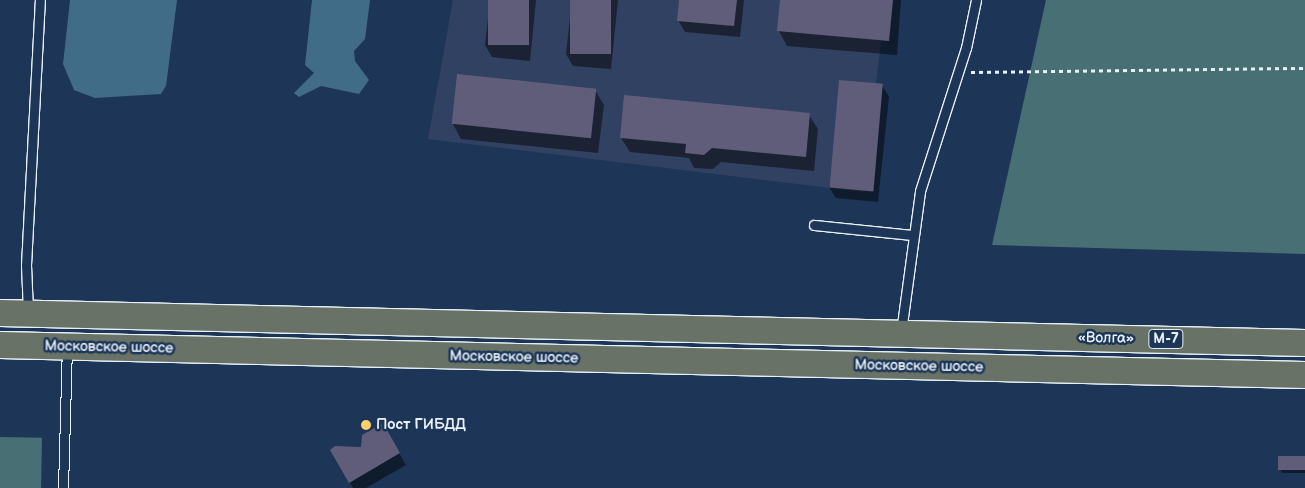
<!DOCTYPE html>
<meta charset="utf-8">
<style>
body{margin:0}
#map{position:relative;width:1305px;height:488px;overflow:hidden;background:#1d3557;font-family:"Balsamiq Sans",sans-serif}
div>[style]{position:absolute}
.built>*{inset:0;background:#314162}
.green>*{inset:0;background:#476f74;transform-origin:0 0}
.water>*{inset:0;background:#416c88}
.shadow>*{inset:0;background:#0007}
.building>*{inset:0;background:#605d7a;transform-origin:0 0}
.path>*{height:3px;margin-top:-1.5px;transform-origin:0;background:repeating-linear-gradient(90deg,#e8f1f8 0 4px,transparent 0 8px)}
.roads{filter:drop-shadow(1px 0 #e8f1f8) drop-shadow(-1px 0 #e8f1f8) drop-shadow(0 1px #e8f1f8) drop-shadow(0 -1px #e8f1f8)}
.service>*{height:9px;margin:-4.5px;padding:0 4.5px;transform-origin:4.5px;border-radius:4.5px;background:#1d3557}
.primary>*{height:26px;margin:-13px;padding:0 13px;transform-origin:13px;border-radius:13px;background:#697266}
.dots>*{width:14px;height:14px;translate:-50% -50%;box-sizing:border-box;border:2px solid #1d3557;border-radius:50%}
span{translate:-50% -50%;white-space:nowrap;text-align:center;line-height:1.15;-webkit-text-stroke:5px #1d3557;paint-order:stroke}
.shield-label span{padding:1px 4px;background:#1d3557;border:1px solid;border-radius:4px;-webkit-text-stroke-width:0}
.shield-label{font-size:14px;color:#e8f1f8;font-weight:700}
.street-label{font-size:15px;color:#e8f1f8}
.poi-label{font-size:15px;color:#e8f1f8;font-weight:700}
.left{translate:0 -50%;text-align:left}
</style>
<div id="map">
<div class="built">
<div style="clip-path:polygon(453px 0,886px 0,863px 192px,428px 139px)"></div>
</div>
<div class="green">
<div style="clip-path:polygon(1046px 0,1305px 0,1305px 254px,992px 245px)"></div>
<div style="left:0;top:437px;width:42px;height:51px;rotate:1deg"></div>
</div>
<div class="water">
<div style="clip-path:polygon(70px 0,177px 0,166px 86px,161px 94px,95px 98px,74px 90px,63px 64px)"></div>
<div style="clip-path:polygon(312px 0,370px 0,365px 39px,354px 51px,355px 61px,369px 80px,359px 94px,321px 86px,299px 97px,294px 93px,314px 73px,305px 65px)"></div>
</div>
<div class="shadow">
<div style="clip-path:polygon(490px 0,536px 0,530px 61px,492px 57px,485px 45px)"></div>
<div style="clip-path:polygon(572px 0,618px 0,611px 69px,573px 66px,566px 54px)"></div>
<div style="clip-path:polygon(680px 0,744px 0,740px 37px,685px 32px,678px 20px)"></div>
<div style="clip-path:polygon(781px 0,901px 0,897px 55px,787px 46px,779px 31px)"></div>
<div style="clip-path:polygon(882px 85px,889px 97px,878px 202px,836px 198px,829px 187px)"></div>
<div style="clip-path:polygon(595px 90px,604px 105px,598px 153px,461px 139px,453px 124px)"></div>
<div style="clip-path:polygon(809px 115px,818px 129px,814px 171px,721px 162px,713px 169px,694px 168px,689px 158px,630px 152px,621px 138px)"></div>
<div style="clip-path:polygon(383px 425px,406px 465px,366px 488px,353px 488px,331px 450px,362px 449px)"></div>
<div style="clip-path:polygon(1305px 457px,1305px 473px,1282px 473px,1280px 469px)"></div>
</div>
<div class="building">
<div style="left:488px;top:0;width:41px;height:45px"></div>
<div style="left:570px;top:0;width:41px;height:54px"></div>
<div style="clip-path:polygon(679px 0,737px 0,734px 26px,677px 21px)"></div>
<div style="clip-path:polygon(780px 0,893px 0,889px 41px,777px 31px)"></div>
<div style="left:457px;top:74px;width:140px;height:50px;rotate:6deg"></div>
<div style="left:839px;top:80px;width:44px;height:108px;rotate:5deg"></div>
<div style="clip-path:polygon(624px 95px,810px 113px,806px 157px,712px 148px,704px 155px,685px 153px,686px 144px,620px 138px)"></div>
<div style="clip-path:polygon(383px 423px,400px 453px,349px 483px,330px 450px,335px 446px,361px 447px,362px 435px)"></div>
<div style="left:1278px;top:456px;width:27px;height:14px"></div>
</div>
<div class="path">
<div style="left:971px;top:72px;width:334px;rotate:-0.7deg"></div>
</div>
<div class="roads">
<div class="service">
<div style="left:814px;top:225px;width:99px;rotate:5.8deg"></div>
<div style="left:28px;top:311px;width:46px;rotate:-92.5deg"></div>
<div style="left:26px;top:265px;width:265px;rotate:-87deg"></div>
<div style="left:901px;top:332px;width:142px;rotate:-82.3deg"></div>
<div style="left:920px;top:191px;width:150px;rotate:-72.2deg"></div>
<div style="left:966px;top:48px;width:49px;rotate:-78.2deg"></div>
<div style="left:63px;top:488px;width:139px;rotate:-88.4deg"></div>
</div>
<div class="primary">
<div style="left:0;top:313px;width:1305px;rotate:1.32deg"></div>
<div style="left:0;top:345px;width:1305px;rotate:1.32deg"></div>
</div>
</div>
<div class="dots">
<div style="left:366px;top:425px;background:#ffd166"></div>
</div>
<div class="shield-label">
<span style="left:1166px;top:339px">М-7</span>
</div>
<div class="street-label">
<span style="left:1106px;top:338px;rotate:1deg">«Волга»</span>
<span style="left:109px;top:347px;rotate:1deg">Московское шоссе</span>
<span style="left:514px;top:357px;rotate:1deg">Московское шоссе</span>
<span style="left:919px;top:366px;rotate:1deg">Московское шоссе</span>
</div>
<div class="poi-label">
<span class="left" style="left:376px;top:425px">Пост ГИБДД</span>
</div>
</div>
